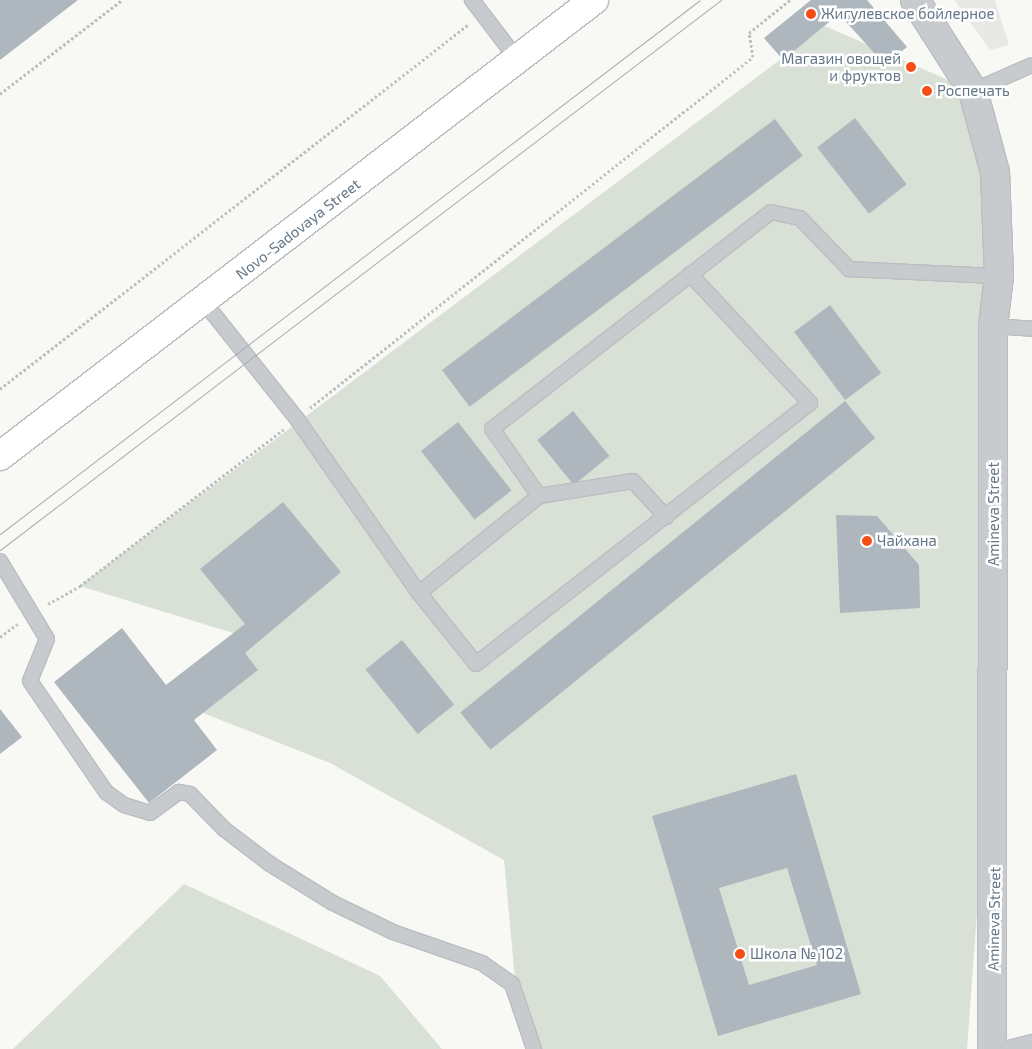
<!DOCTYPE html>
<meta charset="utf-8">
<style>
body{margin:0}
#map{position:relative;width:1032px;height:1049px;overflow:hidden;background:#f8f8f4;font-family:"Exo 2",sans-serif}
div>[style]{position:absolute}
.built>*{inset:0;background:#e8e9e7}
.green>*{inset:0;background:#d9e0d5}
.building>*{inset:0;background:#aeb7bd;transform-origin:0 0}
.path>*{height:3px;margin-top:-1.5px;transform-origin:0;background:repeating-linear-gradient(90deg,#bec1c3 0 2.5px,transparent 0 5px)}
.roads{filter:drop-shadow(1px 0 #babec2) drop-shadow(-1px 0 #babec2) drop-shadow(0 1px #babec2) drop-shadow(0 -1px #babec2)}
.service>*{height:14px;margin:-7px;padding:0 7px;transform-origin:7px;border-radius:7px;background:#c7cbce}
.tertiary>*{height:28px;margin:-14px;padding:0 14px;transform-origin:14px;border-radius:14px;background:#c7cbce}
.primary>*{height:28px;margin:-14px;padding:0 14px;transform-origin:14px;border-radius:14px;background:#fff}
.tram>*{height:1px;margin:-0.5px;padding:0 0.5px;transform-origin:0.5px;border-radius:0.5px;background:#a6adb3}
.dots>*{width:14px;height:14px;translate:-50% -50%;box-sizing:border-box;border:2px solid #fff;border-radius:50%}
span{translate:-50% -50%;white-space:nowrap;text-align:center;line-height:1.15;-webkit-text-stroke:5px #fff;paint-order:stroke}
.poi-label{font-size:15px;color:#637788}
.left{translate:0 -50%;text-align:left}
.right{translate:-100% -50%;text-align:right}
.street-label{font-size:15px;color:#637788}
</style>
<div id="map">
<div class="built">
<div style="clip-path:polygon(954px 0,995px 0,1009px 45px,990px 50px)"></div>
</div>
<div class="green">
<div style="clip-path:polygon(825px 26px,973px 91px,995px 172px,994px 680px,967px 1049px,534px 1049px,517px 1001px,504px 860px,330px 763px,203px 713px,233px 633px,80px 586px)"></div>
<div style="clip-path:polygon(184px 884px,380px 976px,442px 1049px,13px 1049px)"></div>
</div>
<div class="building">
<div style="clip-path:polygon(0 0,78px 0,0 60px)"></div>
<div style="clip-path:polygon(811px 0,867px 0,907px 47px,885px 65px,839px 14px,783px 60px,764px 38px)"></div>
<div style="left:855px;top:118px;width:84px;height:48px;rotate:52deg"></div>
<div style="left:775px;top:119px;width:46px;height:417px;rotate:53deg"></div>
<div style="left:830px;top:305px;width:85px;height:45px;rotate:53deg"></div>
<div style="left:845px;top:401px;width:48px;height:495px;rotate:51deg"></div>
<div style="left:573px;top:411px;width:58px;height:46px;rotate:51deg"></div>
<div style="left:458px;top:422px;width:87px;height:47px;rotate:52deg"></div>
<div style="clip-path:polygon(283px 502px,341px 572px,245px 653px,258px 670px,194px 720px,217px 750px,149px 803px,54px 682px,122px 628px,166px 685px,245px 624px,200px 569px)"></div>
<div style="clip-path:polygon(836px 515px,877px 516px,919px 565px,920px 608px,840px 613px)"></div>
<div style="left:402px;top:640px;width:83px;height:47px;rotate:51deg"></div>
<div style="clip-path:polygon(0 709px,22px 737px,0 754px)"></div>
<div style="clip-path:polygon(evenodd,796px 774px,861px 994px,718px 1036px,652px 816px,796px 774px,787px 868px,817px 965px,749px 985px,719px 888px,787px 868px)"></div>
</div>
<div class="path">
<div style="left:0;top:94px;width:154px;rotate:-37.6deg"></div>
<div style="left:0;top:389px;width:594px;rotate:-37.89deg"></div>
<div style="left:310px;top:408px;width:565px;rotate:-38.39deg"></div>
<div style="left:753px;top:57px;width:24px;rotate:-99deg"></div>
<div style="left:749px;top:33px;width:53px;rotate:-38.8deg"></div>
<div style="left:48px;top:604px;width:37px;rotate:-29deg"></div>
<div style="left:80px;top:586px;width:257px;rotate:-37.6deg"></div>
<div style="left:0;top:637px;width:22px;rotate:-36deg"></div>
</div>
<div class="roads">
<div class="service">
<div style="left:472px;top:0;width:74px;rotate:52.7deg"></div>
<div style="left:973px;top:91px;width:64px;rotate:-23.8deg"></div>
<div style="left:204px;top:302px;width:149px;rotate:51.5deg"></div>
<div style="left:297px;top:419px;width:213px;rotate:55deg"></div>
<div style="left:419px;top:593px;width:154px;rotate:-38.9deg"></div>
<div style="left:539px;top:496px;width:82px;rotate:-125deg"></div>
<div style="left:492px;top:429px;width:353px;rotate:-37.9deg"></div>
<div style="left:771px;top:212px;width:30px;rotate:12deg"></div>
<div style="left:800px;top:218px;width:71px;rotate:46.1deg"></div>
<div style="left:849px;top:269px;width:150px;rotate:2.7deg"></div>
<div style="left:993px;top:326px;width:39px;rotate:4deg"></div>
<div style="left:539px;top:496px;width:95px;rotate:-9.1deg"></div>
<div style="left:633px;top:481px;width:49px;rotate:47.5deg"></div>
<div style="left:0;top:561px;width:91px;rotate:58.9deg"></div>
<div style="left:47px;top:639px;width:45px;rotate:112deg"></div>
<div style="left:30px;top:681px;width:135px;rotate:55.6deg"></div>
<div style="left:106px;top:792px;width:22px;rotate:36deg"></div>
<div style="left:124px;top:805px;width:27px;rotate:17deg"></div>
<div style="left:150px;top:813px;width:36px;rotate:-36deg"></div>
<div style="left:179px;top:792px;width:11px;rotate:10deg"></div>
<div style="left:190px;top:794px;width:49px;rotate:45.8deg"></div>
<div style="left:224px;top:829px;width:58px;rotate:37.3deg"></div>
<div style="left:270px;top:864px;width:74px;rotate:31.8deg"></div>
<div style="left:333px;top:903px;width:67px;rotate:25.8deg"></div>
<div style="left:393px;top:932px;width:94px;rotate:19.2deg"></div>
<div style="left:482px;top:963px;width:37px;rotate:35deg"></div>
<div style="left:512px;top:984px;width:69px;rotate:71.3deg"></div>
<div style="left:419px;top:593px;width:91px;rotate:51.2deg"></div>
<div style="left:476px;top:664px;width:424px;rotate:-38deg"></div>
<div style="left:810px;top:403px;width:176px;rotate:-132.9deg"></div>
<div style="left:1004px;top:1049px;width:29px;rotate:-14deg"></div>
</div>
<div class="tertiary">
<div style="left:915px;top:0;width:108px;rotate:57.5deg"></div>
<div style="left:973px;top:91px;width:84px;rotate:74.8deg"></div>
<div style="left:995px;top:172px;width:104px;rotate:87.8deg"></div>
<div style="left:999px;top:276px;width:50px;rotate:96.8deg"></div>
<div style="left:993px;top:326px;width:723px;rotate:90.08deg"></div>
</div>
<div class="primary">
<div style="left:0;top:456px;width:749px;rotate:-37.51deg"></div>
</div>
</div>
<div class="tram">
<div style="left:0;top:534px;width:880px;rotate:-37.34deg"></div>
<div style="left:0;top:550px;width:907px;rotate:-37.34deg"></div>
</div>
<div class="dots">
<div style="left:811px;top:14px;background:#f64d16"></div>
<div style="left:911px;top:67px;background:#f64d16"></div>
<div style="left:927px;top:91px;background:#f64d16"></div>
<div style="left:867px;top:541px;background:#f64d16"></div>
<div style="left:740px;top:954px;background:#f64d16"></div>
</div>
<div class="poi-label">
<span class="left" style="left:821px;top:14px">Жигулевское бойлерное</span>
<span class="right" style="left:901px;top:67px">Магазин овощей<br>и фруктов</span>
<span class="left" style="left:937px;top:91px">Роспечать</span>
<span class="left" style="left:877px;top:541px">Чайхана</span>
<span class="left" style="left:750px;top:954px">Школа № 102</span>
</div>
<div class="street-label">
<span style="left:298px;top:229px;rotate:-38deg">Novo-Sadovaya Street</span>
<span style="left:994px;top:514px;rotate:-90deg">Amineva Street</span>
<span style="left:994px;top:919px;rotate:-89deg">Amineva Street</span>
</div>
</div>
